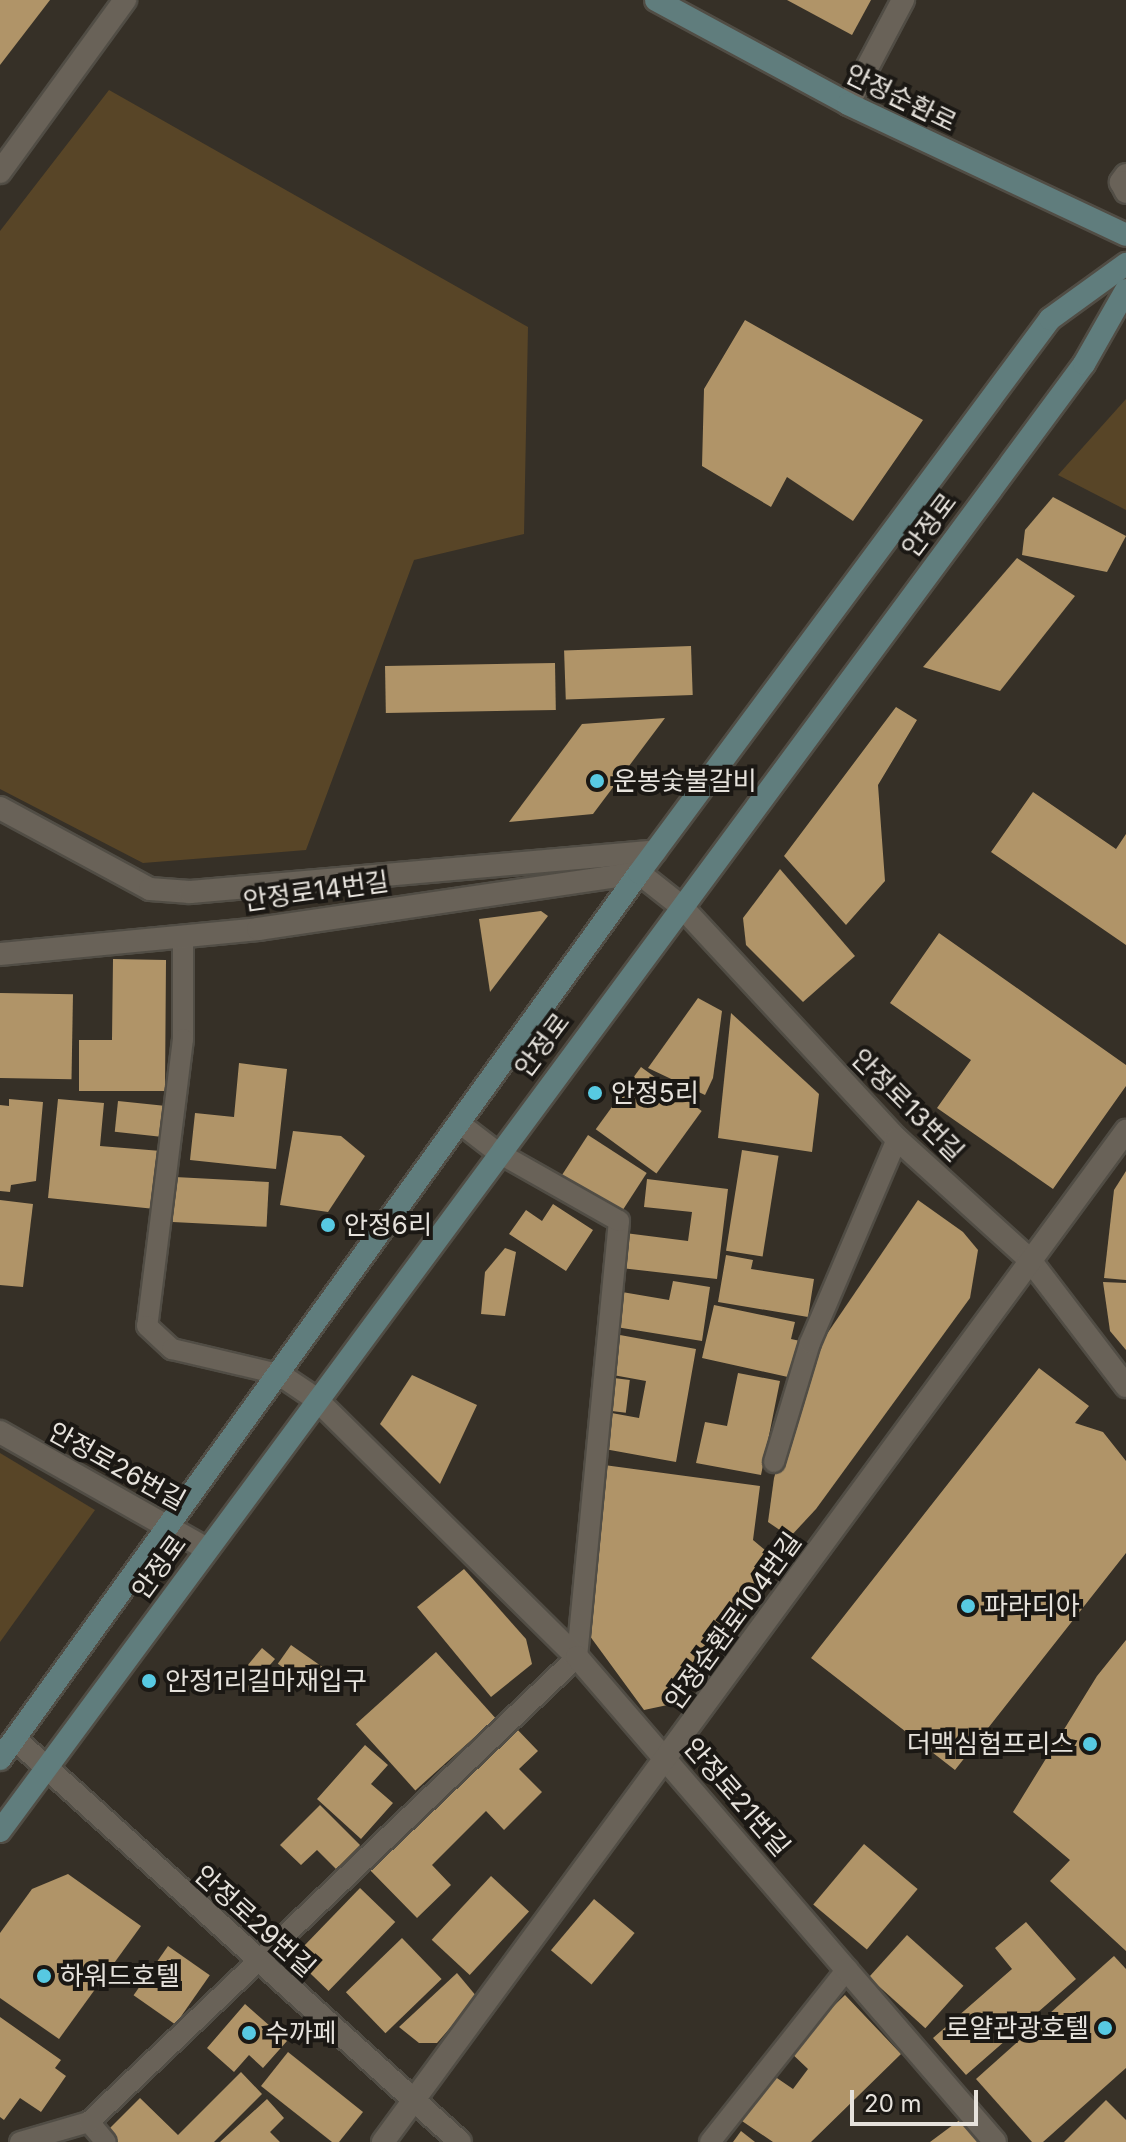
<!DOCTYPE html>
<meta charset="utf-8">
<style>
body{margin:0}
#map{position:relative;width:1126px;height:2142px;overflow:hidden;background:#363027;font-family:Inter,"Noto Sans KR",sans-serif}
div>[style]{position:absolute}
.green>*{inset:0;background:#584527}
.building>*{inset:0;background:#b09468;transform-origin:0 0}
.roads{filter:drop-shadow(2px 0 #514d45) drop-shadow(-2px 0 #514d45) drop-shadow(0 2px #514d45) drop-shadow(0 -2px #514d45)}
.service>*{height:20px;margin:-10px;padding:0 10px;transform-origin:10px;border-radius:10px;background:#696258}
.minor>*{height:22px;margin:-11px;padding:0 11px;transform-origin:11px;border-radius:11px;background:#696258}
.tertiary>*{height:22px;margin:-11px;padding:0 11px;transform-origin:11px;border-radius:11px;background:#696258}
.secondary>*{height:22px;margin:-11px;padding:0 11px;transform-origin:11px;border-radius:11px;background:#607d7d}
.dots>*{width:22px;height:22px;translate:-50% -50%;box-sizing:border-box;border:4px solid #1b1814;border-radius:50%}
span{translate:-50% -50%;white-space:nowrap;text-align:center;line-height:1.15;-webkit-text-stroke:8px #1b1814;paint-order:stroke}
.street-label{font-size:26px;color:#e6e2dc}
.poi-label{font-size:26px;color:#e6e2dc}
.left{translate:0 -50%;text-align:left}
.right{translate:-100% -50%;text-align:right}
.scale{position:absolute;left:850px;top:2090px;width:128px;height:36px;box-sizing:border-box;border:4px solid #e6e2dc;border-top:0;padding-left:10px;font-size:24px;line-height:28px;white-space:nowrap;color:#e6e2dc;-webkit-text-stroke:6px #1b1814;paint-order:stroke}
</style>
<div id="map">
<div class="green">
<div style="clip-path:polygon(109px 90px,528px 327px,524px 534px,414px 560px,306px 850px,143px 863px,0 789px,0 231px)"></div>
<div style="clip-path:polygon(1126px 399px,1126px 510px,1058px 475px)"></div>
<div style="clip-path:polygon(0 1453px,95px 1510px,0 1642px)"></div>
</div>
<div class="building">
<div style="clip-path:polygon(0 0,50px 0,0 65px)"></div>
<div style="clip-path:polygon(787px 0,871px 0,852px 35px)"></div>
<div style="clip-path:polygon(745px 320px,923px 420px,853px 521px,787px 477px,771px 507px,702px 466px,704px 389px)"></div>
<div style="clip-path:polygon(1053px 497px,1126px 536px,1107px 572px,1022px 555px,1025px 530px)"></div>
<div style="clip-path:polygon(1017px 558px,1075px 596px,1000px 691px,923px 667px)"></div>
<div style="left:691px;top:646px;width:49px;height:127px;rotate:88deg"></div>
<div style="left:555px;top:663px;width:47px;height:170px;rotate:89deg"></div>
<div style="clip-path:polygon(896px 707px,917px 720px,878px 785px,885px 881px,846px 925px,784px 856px)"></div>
<div style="clip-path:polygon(665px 718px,593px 814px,509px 822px,582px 724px)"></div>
<div style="clip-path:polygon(1033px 792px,1116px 849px,1126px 834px,1126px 945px,991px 852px)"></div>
<div style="clip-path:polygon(780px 869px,855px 956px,803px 1002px,746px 945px,743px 918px)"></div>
<div style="clip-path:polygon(541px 911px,548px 916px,490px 992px,479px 919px)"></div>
<div style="clip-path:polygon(939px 933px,1126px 1065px,1126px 1086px,1053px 1189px,937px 1108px,971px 1060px,890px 1003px)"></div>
<div style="clip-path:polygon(113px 959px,166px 960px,165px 1091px,79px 1091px,79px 1040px,112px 1040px)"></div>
<div style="left:0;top:993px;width:73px;height:85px;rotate:1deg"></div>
<div style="clip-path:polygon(698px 998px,722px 1011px,713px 1078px,705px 1095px,648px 1068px)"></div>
<div style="clip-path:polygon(731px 1013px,819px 1094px,812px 1152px,718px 1138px)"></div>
<div style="clip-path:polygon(239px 1063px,287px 1069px,276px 1169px,190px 1160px,195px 1113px,234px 1117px)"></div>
<div style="left:641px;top:1067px;width:75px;height:77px;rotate:36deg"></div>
<div style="clip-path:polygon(9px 1099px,43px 1102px,36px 1181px,11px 1185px,10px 1192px,0 1191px,0 1105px,9px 1106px)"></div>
<div style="clip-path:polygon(58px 1099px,104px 1103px,100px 1146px,161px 1151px,155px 1209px,48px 1198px)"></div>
<div style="left:118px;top:1101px;width:46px;height:31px;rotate:6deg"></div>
<div style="clip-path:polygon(293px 1131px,341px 1136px,365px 1156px,328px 1212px,280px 1205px)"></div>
<div style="left:588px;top:1135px;width:70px;height:51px;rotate:33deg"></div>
<div style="left:742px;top:1150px;width:37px;height:102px;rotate:9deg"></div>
<div style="clip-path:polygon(1126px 1171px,1126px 1280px,1104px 1278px,1114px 1190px)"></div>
<div style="left:175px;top:1177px;width:94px;height:45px;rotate:3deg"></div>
<div style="clip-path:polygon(647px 1179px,728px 1189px,717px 1279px,621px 1268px,625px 1233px,688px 1241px,692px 1212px,644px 1207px)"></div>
<div style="clip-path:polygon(0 1200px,33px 1204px,23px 1287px,0 1285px)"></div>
<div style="clip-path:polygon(918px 1200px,963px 1232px,978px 1250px,970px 1298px,816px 1509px,790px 1537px,768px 1522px,774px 1478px,814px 1353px)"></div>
<div style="clip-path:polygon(553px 1204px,593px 1230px,566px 1271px,509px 1234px,526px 1210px,542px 1221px)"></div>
<div style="clip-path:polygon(505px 1248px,516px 1252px,505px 1316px,481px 1314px,485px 1272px)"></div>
<div style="clip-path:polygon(726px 1255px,753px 1260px,751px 1269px,814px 1279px,808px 1317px,718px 1302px)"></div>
<div style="clip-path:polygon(673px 1281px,710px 1287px,702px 1341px,616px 1327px,622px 1292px,669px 1300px)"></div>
<div style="clip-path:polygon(1103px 1282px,1126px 1283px,1126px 1350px,1110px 1331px)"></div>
<div style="clip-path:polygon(714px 1305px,795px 1322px,791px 1339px,805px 1342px,797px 1379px,702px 1358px)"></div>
<div style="clip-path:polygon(620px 1335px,696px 1349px,676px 1462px,599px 1448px,606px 1412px,639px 1418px,646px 1381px,613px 1375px)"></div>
<div style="clip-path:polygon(1039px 1368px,1089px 1406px,1075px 1423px,1103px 1432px,1126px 1461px,1126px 1553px,955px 1770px,811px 1658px)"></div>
<div style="clip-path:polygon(738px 1373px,780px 1381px,761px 1475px,696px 1463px,705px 1422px,727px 1426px)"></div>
<div style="clip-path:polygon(412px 1375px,477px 1405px,440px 1484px,380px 1424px)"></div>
<div style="left:606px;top:1377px;width:24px;height:33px;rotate:7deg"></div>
<div style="clip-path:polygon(604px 1465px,760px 1486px,753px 1540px,779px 1562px,677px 1703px,644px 1710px,584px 1628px)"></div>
<div style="clip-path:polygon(464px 1569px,526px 1639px,532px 1664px,491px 1697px,417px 1607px)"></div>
<div style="clip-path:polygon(1126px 1640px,1126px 1951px,1050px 1881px,1070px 1860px,1013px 1812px,1097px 1676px)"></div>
<div style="left:291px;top:1645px;width:38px;height:23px;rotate:35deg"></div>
<div style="left:262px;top:1648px;width:17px;height:43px;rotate:40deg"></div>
<div style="left:436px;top:1652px;width:89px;height:108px;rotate:48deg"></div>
<div style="clip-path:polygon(513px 1725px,538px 1751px,519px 1769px,542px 1792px,504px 1830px,486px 1811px,432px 1865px,451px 1885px,417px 1918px,367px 1867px)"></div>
<div style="clip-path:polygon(365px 1745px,388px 1765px,371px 1784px,393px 1803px,361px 1839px,317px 1799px)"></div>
<div style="clip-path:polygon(320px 1805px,360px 1845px,336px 1869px,317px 1850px,301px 1865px,280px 1845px)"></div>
<div style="left:864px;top:1844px;width:70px;height:79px;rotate:40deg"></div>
<div style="clip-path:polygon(68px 1874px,141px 1926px,59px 2039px,0 1998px,0 1933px,32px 1889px)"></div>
<div style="left:491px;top:1876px;width:52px;height:87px;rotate:43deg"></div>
<div style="left:360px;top:1888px;width:49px;height:96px;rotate:44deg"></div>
<div style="left:594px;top:1899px;width:53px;height:67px;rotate:40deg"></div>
<div style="clip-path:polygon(1026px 1922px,1076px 1979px,966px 2075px,933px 2038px,1012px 1969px,995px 1948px)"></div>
<div style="left:907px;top:1935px;width:76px;height:57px;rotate:42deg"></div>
<div style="left:402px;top:1938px;width:57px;height:78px;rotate:46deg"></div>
<div style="left:168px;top:1946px;width:51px;height:60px;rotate:35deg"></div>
<div style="clip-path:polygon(1114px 1956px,1126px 1969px,1126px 2068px,1043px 2142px,1032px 2142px,976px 2079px)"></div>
<div style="clip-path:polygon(457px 1973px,477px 1997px,437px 2043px,419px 2043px,399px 2027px)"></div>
<div style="clip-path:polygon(845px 1995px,901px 2054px,811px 2142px,773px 2142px,742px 2121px,774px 2076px,793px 2089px,808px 2069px,788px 2050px)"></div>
<div style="clip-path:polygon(245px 2004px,287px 2041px,263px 2068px,249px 2055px,234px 2072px,207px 2048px)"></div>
<div style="clip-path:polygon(0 2017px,61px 2060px,55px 2068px,66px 2076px,41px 2112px,20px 2098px,4px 2120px,0 2117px)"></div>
<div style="clip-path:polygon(288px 2052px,363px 2112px,339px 2142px,332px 2142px,261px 2086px)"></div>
<div style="clip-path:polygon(241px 2072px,262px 2094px,214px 2142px,118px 2142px,107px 2131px,140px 2098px,178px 2135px)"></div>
<div style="clip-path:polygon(267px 2099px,284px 2118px,270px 2132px,280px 2142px,220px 2142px)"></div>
<div style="clip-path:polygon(1106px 2100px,1126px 2120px,1126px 2142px,1064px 2142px)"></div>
<div style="clip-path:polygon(965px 2116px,984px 2142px,930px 2142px)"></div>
<div style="clip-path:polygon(741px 2131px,755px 2142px,733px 2142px)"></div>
</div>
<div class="roads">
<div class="service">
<div style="left:183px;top:936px;width:103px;rotate:90deg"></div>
<div style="left:183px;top:1039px;width:289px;rotate:97.1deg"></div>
<div style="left:147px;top:1326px;width:34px;rotate:43deg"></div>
<div style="left:172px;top:1349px;width:110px;rotate:13.2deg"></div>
<div style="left:774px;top:1462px;width:124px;rotate:-73.2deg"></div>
<div style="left:810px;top:1343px;width:222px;rotate:-66.9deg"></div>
<div style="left:89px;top:2122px;width:26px;rotate:50deg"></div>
<div style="left:20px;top:2142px;width:72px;rotate:-16.2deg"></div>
<div style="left:89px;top:2122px;width:674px;rotate:-43.62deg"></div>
<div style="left:577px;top:1657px;width:438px;rotate:-84.5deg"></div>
<div style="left:619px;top:1221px;width:140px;rotate:-150.5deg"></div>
<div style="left:497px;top:1152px;width:44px;rotate:-142.4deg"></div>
<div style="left:710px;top:2142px;width:221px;rotate:-51.6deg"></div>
</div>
<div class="minor">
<div style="left:848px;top:104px;width:118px;rotate:-62.1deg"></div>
<div style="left:0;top:808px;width:170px;rotate:28.4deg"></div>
<div style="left:150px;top:889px;width:40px;rotate:4.3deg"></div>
<div style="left:190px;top:892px;width:467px;rotate:-5deg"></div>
<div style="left:0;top:954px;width:259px;rotate:-5.5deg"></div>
<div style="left:258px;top:929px;width:385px;rotate:-8.4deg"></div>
<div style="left:639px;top:873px;width:53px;rotate:38.2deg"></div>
<div style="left:681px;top:906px;width:318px;rotate:47.2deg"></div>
<div style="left:897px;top:1139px;width:178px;rotate:42.3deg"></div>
<div style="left:1029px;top:1259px;width:160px;rotate:52.6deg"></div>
<div style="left:279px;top:1374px;width:45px;rotate:34deg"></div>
<div style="left:316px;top:1399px;width:367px;rotate:44.7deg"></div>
<div style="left:577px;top:1657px;width:640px;rotate:49.24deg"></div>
<div style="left:0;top:1432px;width:238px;rotate:29.5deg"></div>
<div style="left:383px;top:2142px;width:1255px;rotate:-53.69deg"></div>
</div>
<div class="tertiary">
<div style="left:0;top:172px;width:213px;rotate:-54deg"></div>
<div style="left:1126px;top:175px;width:9px;rotate:126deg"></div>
<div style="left:1121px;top:182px;width:11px;rotate:63deg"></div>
<div style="left:15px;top:1739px;width:600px;rotate:42.16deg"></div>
</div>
<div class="secondary">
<div style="left:656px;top:0;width:218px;rotate:28.4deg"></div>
<div style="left:848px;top:104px;width:307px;rotate:25.2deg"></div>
<div style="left:0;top:1759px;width:1092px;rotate:-54.2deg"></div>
<div style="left:639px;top:873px;width:690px;rotate:-53.43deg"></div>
<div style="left:1050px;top:319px;width:94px;rotate:-35.9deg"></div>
<div style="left:0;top:1831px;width:1824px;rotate:-53.54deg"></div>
<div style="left:1084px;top:364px;width:85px;rotate:-60.4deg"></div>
</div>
</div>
<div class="dots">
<div style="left:597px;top:781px;background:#57c9e2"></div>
<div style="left:595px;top:1093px;background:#57c9e2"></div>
<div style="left:328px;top:1225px;background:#57c9e2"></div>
<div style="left:968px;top:1606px;background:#57c9e2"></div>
<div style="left:149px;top:1681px;background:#57c9e2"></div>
<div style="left:1090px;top:1744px;background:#57c9e2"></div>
<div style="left:44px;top:1976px;background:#57c9e2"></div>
<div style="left:1105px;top:2028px;background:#57c9e2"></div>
<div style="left:249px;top:2033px;background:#57c9e2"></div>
</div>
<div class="street-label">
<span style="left:901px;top:98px;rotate:26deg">안정순환로</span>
<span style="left:929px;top:525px;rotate:-53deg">안정로</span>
<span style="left:316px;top:891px;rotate:-8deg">안정로14번길</span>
<span style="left:542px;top:1045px;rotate:-53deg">안정로</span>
<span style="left:908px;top:1105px;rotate:45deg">안정로13번길</span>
<span style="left:117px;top:1466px;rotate:29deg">안정로26번길</span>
<span style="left:159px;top:1567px;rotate:-54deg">안정로</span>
<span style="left:733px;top:1621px;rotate:-54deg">안정순환로104번길</span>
<span style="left:737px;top:1797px;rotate:49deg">안정로21번길</span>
<span style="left:255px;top:1921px;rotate:42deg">안정로29번길</span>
</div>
<div class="poi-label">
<span class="left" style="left:613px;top:781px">운봉숯불갈비</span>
<span class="left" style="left:611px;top:1093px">안정5리</span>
<span class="left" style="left:344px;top:1225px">안정6리</span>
<span class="left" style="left:984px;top:1606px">파라디아</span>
<span class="left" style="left:165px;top:1681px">안정1리길마재입구</span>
<span class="right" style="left:1074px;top:1744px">더맥심험프리스</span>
<span class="left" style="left:60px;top:1976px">하워드호텔</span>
<span class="right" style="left:1089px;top:2028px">로얄관광호텔</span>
<span class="left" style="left:265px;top:2033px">수까페</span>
</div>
<div class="scale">20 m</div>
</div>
